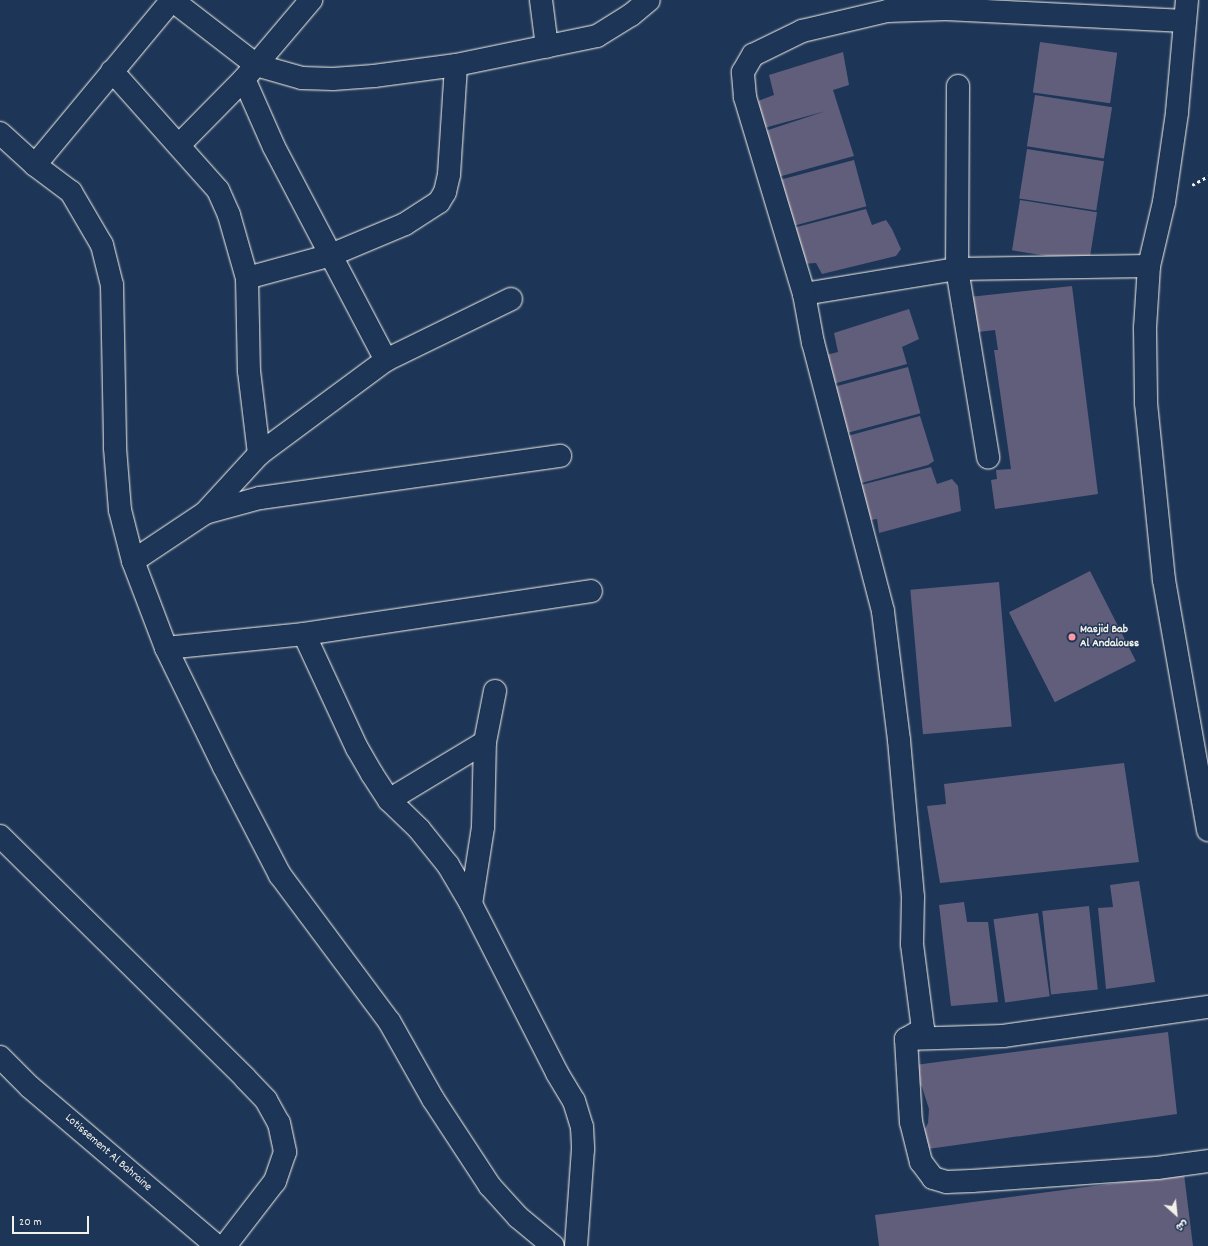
<!DOCTYPE html>
<meta charset="utf-8">
<style>
body{margin:0}
#map{position:relative;width:1208px;height:1246px;overflow:hidden;background:#1d3557;font-family:Dekko,"Playpen Sans Arabic",sans-serif}
div>[style]{position:absolute}
[style*='--x']{left:calc(var(--x)*1px);top:calc(var(--y)*1px);width:calc(var(--w)*1px);rotate:calc(var(--a)*1deg)}
.building>*{inset:0;background:#615e7c;transform-origin:0 0}
.path>*{height:2.5px;margin-top:-1.25px;transform-origin:0;background:repeating-linear-gradient(90deg,#f4f1e8 0 3px,transparent 0 6px)}
.roads{filter:drop-shadow(0 0 1px #f4f1e8) drop-shadow(0 0 1px #f4f1e8)}
.street>*{height:22px;margin:-11px;padding:0 11px;transform-origin:11px;border-radius:11px;background:#1d3557}
.secondary>*{height:22px;margin:-11px;padding:0 11px;transform-origin:11px;border-radius:11px;background:#1d3557}
.dots>*{width:11px;height:11px;translate:-50% -50%;box-sizing:border-box;border:2px solid #1d3557;border-radius:50%}
span{translate:-50% -50%;white-space:nowrap;text-align:center;line-height:1.15;-webkit-text-stroke:3px #1d3557;paint-order:stroke}
.poi-label{font-size:12px;color:#f4f1e8;font-weight:700}
.left{translate:0 -50%;text-align:left}
.street-label{font-size:12px;color:#f4f1e8}
.north{position:absolute;left:1156px;top:1194px;width:40px;height:40px;-webkit-text-stroke:3px #1d3557;paint-order:stroke;rotate:153deg;font-size:11px;font-weight:700;line-height:16px;text-align:center;color:#f4f1e8}
.north::after{content:'';display:block;margin:auto;width:14px;height:18px;background:#f4f1e8;clip-path:polygon(50% 0,100% 100%,50% 72%,0 100%)}
.scale{position:absolute;left:12px;top:1216px;width:77px;height:18px;box-sizing:border-box;border:2px solid #f4f1e8;border-top:0;padding-left:5px;font-size:12px;line-height:14px;white-space:nowrap;color:#f4f1e8;-webkit-text-stroke:3px #1d3557;paint-order:stroke}
</style>
<div id="map">
<div class="building">
<div style="left:1040px;top:42px;width:78px;height:51px;rotate:8deg"></div>
<div style="clip-path:polygon(843px 52px,849px 85px,833px 90px,854px 156px,778px 177px,765px 131px,826px 111px,764px 128px,758px 101px,774px 95px,769px 75px)"></div>
<div style="left:1035px;top:95px;width:78px;height:52px;rotate:9deg"></div>
<div style="left:1027px;top:149px;width:78px;height:50px;rotate:9deg"></div>
<div style="left:854px;top:160px;width:48px;height:78px;rotate:75deg"></div>
<div style="left:1020px;top:200px;width:78px;height:51px;rotate:9deg"></div>
<div style="clip-path:polygon(866px 209px,872px 225px,886px 220px,892px 229px,901px 249px,896px 256px,822px 274px,816px 263px,801px 264px,793px 228px)"></div>
<div style="clip-path:polygon(1072px 286px,1098px 494px,995px 509px,991px 480px,997px 479px,996px 470px,1011px 469px,994px 350px,998px 350px,995px 330px,978px 332px,969px 297px)"></div>
<div style="clip-path:polygon(909px 309px,919px 339px,902px 347px,907px 364px,829px 385px,822px 356px,838px 352px,834px 333px)"></div>
<div style="left:908px;top:367px;width:48px;height:79px;rotate:75deg"></div>
<div style="clip-path:polygon(920px 416px,934px 461px,928px 465px,858px 484px,844px 437px)"></div>
<div style="clip-path:polygon(931px 467px,937px 484px,952px 479px,958px 486px,961px 511px,879px 533px,877px 519px,864px 521px,857px 486px)"></div>
<div style="left:1090px;top:571px;width:101px;height:91px;rotate:63deg"></div>
<div style="left:999px;top:582px;width:145px;height:89px;rotate:85deg"></div>
<div style="clip-path:polygon(1124px 763px,1139px 862px,940px 883px,927px 806px,946px 804px,944px 784px)"></div>
<div style="clip-path:polygon(1139px 881px,1155px 982px,1106px 989px,1098px 908px,1113px 907px,1110px 885px)"></div>
<div style="clip-path:polygon(964px 902px,967px 922px,988px 922px,998px 1002px,951px 1006px,939px 905px)"></div>
<div style="left:1089px;top:906px;width:84px;height:47px;rotate:84deg"></div>
<div style="left:1038px;top:913px;width:84px;height:45px;rotate:82deg"></div>
<div style="clip-path:polygon(1168px 1032px,1177px 1114px,928px 1149px,923px 1133px,928px 1123px,929px 1109px,922px 1087px,916px 1080px,915px 1065px)"></div>
<div style="clip-path:polygon(1184px 1174px,1193px 1246px,879px 1246px,875px 1215px)"></div>
</div>
<div class="path">
<div style="--x:1192;--y:185;--w:18;--a:-29"></div>
</div>
<div class="roads">
<div class="street">
<div style="--x:172;--y:0;--w:106;--a:37.7"></div>
<div style="--x:256;--y:65;--w:48;--a:15.8"></div>
<div style="--x:302;--y:78;--w:31;--a:2"></div>
<div style="--x:333;--y:79;--w:41;--a:-4.2"></div>
<div style="--x:374;--y:76;--w:83;--a:-7.6"></div>
<div style="--x:456;--y:65;--w:144;--a:-11.6"></div>
<div style="--x:597;--y:36;--w:40;--a:-32"></div>
<div style="--x:631;--y:15;--w:23;--a:-40"></div>
<div style="--x:541;--y:0;--w:47;--a:82.7"></div>
<div style="--x:1187;--y:0;--w:113;--a:95.1"></div>
<div style="--x:1177;--y:113;--w:90;--a:98.3"></div>
<div style="--x:1164;--y:202;--w:66;--a:103.2"></div>
<div style="--x:1149;--y:266;--w:62;--a:93.7"></div>
<div style="--x:1145;--y:328;--w:75;--a:89.2"></div>
<div style="--x:1146;--y:403;--w:178;--a:84.2"></div>
<div style="--x:1164;--y:580;--w:254;--a:80"></div>
<div style="--x:112;--y:71;--w:159;--a:48.3"></div>
<div style="--x:218;--y:190;--w:27;--a:66"></div>
<div style="--x:229;--y:215;--w:66;--a:74.1"></div>
<div style="--x:247;--y:278;--w:93;--a:88.8"></div>
<div style="--x:249;--y:371;--w:84;--a:83.1"></div>
<div style="--x:244;--y:79;--w:74;--a:66.2"></div>
<div style="--x:274;--y:147;--w:241;--a:62.3"></div>
<div style="--x:958;--y:86;--w:183;--a:90.3"></div>
<div style="--x:957;--y:269;--w:191;--a:80.6"></div>
<div style="--x:0;--y:133;--w:47;--a:42.4"></div>
<div style="--x:35;--y:165;--w:45;--a:36.9"></div>
<div style="--x:71;--y:192;--w:61;--a:59.7"></div>
<div style="--x:102;--y:245;--w:41;--a:76"></div>
<div style="--x:112;--y:285;--w:163;--a:88.9"></div>
<div style="--x:115;--y:448;--w:62;--a:85.4"></div>
<div style="--x:120;--y:510;--w:53;--a:75.7"></div>
<div style="--x:133;--y:561;--w:93;--a:69.2"></div>
<div style="--x:166;--y:648;--w:132;--a:64"></div>
<div style="--x:224;--y:767;--w:122;--a:62.6"></div>
<div style="--x:280;--y:875;--w:182;--a:53.3"></div>
<div style="--x:389;--y:1021;--w:90;--a:60.6"></div>
<div style="--x:433;--y:1099;--w:104;--a:56.8"></div>
<div style="--x:490;--y:1186;--w:42;--a:47.9"></div>
<div style="--x:518;--y:1217;--w:45;--a:39.6"></div>
<div style="--x:179;--y:145;--w:93;--a:-45.4"></div>
<div style="--x:244;--y:79;--w:104;--a:-49.7"></div>
<div style="--x:35;--y:165;--w:214;--a:-50.3"></div>
<div style="--x:247;--y:278;--w:87;--a:-15.3"></div>
<div style="--x:331;--y:255;--w:80;--a:-22.7"></div>
<div style="--x:405;--y:224;--w:40;--a:-32.9"></div>
<div style="--x:439;--y:202;--w:12;--a:-59"></div>
<div style="--x:445;--y:192;--w:18;--a:-77"></div>
<div style="--x:449;--y:174;--w:109;--a:-86.3"></div>
<div style="--x:804;--y:294;--w:155;--a:-9.3"></div>
<div style="--x:957;--y:269;--w:192;--a:-0.9"></div>
<div style="--x:205;--y:513;--w:57;--a:-15.3"></div>
<div style="--x:260;--y:498;--w:303;--a:-8"></div>
<div style="--x:133;--y:561;--w:87;--a:-33.7"></div>
<div style="--x:205;--y:513;--w:80;--a:-47.5"></div>
<div style="--x:259;--y:454;--w:158;--a:-36.5"></div>
<div style="--x:386;--y:360;--w:139;--a:-26"></div>
<div style="--x:304;--y:634;--w:126;--a:65.1"></div>
<div style="--x:357;--y:748;--w:30;--a:60"></div>
<div style="--x:372;--y:774;--w:31;--a:57"></div>
<div style="--x:389;--y:800;--w:42;--a:44"></div>
<div style="--x:419;--y:829;--w:46;--a:51.1"></div>
<div style="--x:448;--y:865;--w:45;--a:59.5"></div>
<div style="--x:471;--y:904;--w:190;--a:63"></div>
<div style="--x:557;--y:1073;--w:33;--a:59"></div>
<div style="--x:574;--y:1101;--w:27;--a:73"></div>
<div style="--x:582;--y:1127;--w:22;--a:87"></div>
<div style="--x:583;--y:1149;--w:97;--a:94.1"></div>
<div style="--x:166;--y:648;--w:139;--a:-5.8"></div>
<div style="--x:304;--y:634;--w:290;--a:-8.5"></div>
<div style="--x:389;--y:800;--w:112;--a:-31.1"></div>
<div style="--x:0;--y:836;--w:344;--a:44.6"></div>
<div style="--x:245;--y:1078;--w:30;--a:46"></div>
<div style="--x:266;--y:1100;--w:26;--a:61"></div>
<div style="--x:279;--y:1123;--w:30;--a:78"></div>
<div style="--x:285;--y:1152;--w:31;--a:109"></div>
<div style="--x:275;--y:1181;--w:82;--a:127.6"></div>
<div style="--x:471;--y:904;--w:78;--a:-81.1"></div>
<div style="--x:483;--y:827;--w:85;--a:-88.7"></div>
<div style="--x:485;--y:742;--w:52;--a:-78.9"></div>
<div style="--x:906;--y:1039;--w:20;--a:-30"></div>
<div style="--x:923;--y:1029;--w:86;--a:-97.4"></div>
<div style="--x:912;--y:944;--w:47;--a:-88.8"></div>
<div style="--x:913;--y:897;--w:158;--a:-95.1"></div>
<div style="--x:899;--y:740;--w:130;--a:-97.1"></div>
<div style="--x:883;--y:611;--w:277;--a:-104.6"></div>
<div style="--x:813;--y:343;--w:50;--a:-100.4"></div>
<div style="--x:804;--y:294;--w:206;--a:-106.7"></div>
<div style="--x:745;--y:97;--w:25;--a:-95"></div>
<div style="--x:743;--y:72;--w:20;--a:-60"></div>
<div style="--x:753;--y:55;--w:55;--a:-26.1"></div>
<div style="--x:802;--y:31;--w:87;--a:-13.2"></div>
<div style="--x:887;--y:11;--w:59;--a:-1.9"></div>
<div style="--x:946;--y:9;--w:239;--a:2.9"></div>
<div style="--x:906;--y:1039;--w:83;--a:86.6"></div>
<div style="--x:911;--y:1122;--w:41;--a:76"></div>
<div style="--x:921;--y:1162;--w:20;--a:53"></div>
<div style="--x:933;--y:1178;--w:14;--a:17"></div>
<div style="--x:946;--y:1182;--w:26;--a:-2"></div>
<div style="--x:972;--y:1181;--w:185;--a:-4"></div>
<div style="--x:1157;--y:1168;--w:51;--a:-7.8"></div>
<div style="--x:906;--y:1039;--w:97;--a:-1.8"></div>
<div style="--x:1003;--y:1036;--w:207;--a:-8.1"></div>
</div>
<div class="secondary">
<div style="--x:0;--y:1057;--w:42;--a:45"></div>
<div style="--x:30;--y:1087;--w:245;--a:40.4"></div>
</div>
</div>
<div class="dots">
<div style="left:1072px;top:637px;background:#ff9aa2"></div>
</div>
<div class="poi-label">
<span class="left" style="left:1080px;top:637px">Masjid Bab<br>Al Andalouss</span>
</div>
<div class="street-label">
<span style="left:108px;top:1153px;rotate:41deg">Lotissement Al Bahraine</span>
</div>
<div class="north">ش</div>
<div class="scale">20 m</div>
</div>
